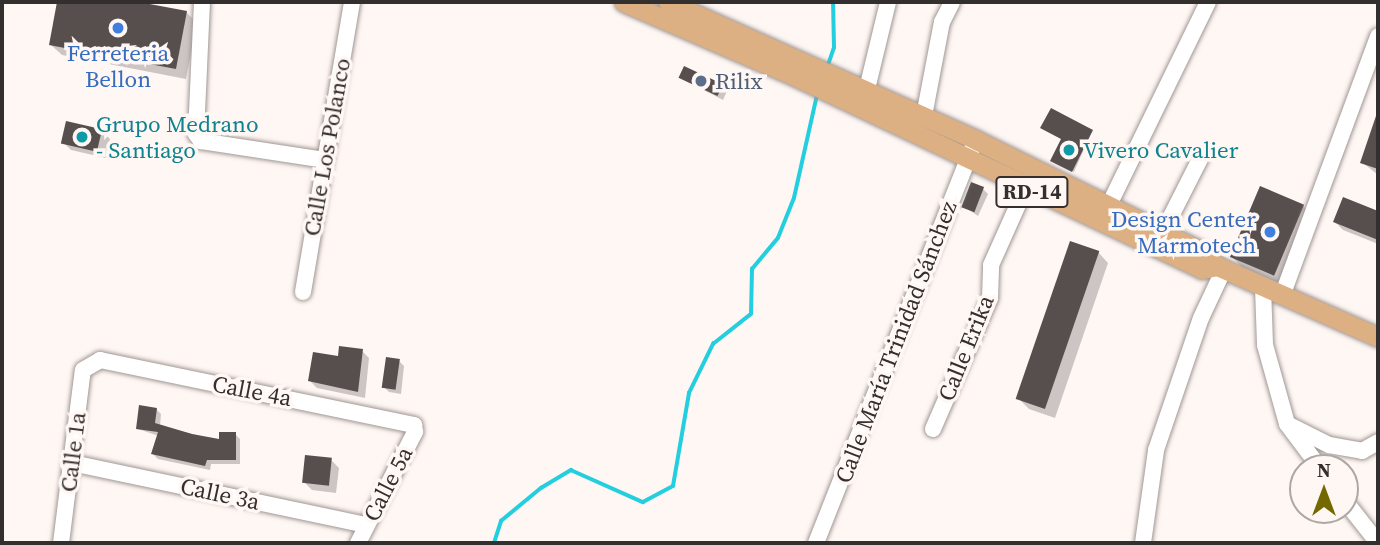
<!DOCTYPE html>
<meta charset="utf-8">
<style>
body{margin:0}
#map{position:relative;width:1380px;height:545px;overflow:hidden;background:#fff7f4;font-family:"Source Serif 4",serif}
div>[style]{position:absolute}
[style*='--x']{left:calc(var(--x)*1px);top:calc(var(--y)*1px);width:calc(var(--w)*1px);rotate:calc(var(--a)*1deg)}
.shadow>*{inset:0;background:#0003}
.stream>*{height:3.5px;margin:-1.75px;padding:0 1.75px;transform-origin:1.75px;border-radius:1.75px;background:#23cfdf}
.building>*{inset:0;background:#574f4d;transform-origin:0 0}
.roads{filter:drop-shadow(0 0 2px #a09794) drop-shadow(0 0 2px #a09794)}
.minor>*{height:16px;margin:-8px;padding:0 8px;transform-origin:8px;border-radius:8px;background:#fff}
.major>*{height:19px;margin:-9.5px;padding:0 9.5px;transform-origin:9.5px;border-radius:9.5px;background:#dcb083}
.dots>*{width:19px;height:19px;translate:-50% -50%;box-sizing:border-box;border:4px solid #fff7f4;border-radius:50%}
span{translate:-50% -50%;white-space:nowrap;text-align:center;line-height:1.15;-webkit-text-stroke:7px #fff7f4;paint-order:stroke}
.shield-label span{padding:2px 5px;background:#fff7f4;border:2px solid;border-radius:5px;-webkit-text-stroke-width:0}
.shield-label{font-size:21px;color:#332f2e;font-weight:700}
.shop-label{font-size:23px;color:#366cbe}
.right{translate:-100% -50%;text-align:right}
.service-label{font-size:23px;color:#4e5e75}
.left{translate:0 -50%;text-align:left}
.culture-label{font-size:23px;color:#0d838f}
.street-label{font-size:23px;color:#332f2e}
.frame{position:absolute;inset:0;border:4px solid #332f2e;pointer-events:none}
.north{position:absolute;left:1289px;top:454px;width:70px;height:70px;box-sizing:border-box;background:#fff7f4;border:2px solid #ada7a5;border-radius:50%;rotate:0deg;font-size:19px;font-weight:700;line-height:28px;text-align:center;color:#332f2e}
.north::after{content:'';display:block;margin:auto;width:24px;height:32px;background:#746800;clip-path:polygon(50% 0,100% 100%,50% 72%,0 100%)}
</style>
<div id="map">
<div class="shadow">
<div style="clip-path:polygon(59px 2px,129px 2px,186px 12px,197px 23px,186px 79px,62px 55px,51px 45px)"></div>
<div style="clip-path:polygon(680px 78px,722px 86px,727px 91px,723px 100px)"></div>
<div style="clip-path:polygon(1378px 113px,1378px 175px,1362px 162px)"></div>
<div style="clip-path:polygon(102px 131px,110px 139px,106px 158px,71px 150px,63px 142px)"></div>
<div style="clip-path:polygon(1092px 131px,1074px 172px,1054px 162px)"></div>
<div style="clip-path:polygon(983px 189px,988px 194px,978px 216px,963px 206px)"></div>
<div style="clip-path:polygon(1344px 199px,1378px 213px,1378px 244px,1343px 230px,1335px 222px)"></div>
<div style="clip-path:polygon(1303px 206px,1314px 217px,1288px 287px,1242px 267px,1231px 256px)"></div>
<div style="clip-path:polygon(1098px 252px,1108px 263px,1055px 418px,1029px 409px,1018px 398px)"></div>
<div style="clip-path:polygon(362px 351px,369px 358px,365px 398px,317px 388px,310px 381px,340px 358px)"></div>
<div style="clip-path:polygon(399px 361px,404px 366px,401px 394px,389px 392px,384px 387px)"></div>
<div style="clip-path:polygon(156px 409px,161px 414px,160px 426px,221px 441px,235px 434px,240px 439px,240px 464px,211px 464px,210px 470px,158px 459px,153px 454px,159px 436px,138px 429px)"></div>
<div style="clip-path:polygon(331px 460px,339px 468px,336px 493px,312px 490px,304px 482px)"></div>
</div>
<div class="stream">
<div style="--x:828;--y:65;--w:18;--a:-71"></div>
<div style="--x:834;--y:48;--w:46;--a:-91.2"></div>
<div style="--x:494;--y:543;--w:23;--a:-72"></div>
<div style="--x:501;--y:521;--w:52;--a:-39.5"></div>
<div style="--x:541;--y:488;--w:35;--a:-31"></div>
<div style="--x:571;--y:470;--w:79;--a:24"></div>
<div style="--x:643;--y:502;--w:34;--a:-28"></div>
<div style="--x:673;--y:486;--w:94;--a:-80.2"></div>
<div style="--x:689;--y:393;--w:55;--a:-63.9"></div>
<div style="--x:713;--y:344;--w:48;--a:-38.3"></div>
<div style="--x:751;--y:314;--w:45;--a:-88.7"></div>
<div style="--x:752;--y:269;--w:40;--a:-50"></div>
<div style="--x:778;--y:238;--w:43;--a:-68.2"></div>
<div style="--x:794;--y:198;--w:106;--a:-77.4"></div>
</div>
<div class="building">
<div style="clip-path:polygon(57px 2px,139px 2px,187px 11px,176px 69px,49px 45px)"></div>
<div style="left:684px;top:66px;width:43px;height:13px;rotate:25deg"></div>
<div style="clip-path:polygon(1051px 108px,1093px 130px,1072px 172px,1050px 161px,1061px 139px,1040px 128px)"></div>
<div style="clip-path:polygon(1377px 113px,1378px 113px,1378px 169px,1360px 163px)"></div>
<div style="left:66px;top:121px;width:37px;height:23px;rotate:13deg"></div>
<div style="left:971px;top:182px;width:14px;height:27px;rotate:21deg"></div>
<div style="left:1260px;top:186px;width:48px;height:77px;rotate:23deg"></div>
<div style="clip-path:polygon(1343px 197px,1378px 211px,1378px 240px,1333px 222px)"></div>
<div style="left:1070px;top:241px;width:31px;height:167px;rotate:19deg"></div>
<div style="clip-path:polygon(339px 346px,363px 349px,358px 392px,308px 381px,313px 352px,338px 356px)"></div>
<div style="left:386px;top:357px;width:14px;height:31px;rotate:8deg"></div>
<div style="clip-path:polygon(139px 405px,157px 408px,155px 423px,192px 434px,219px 439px,219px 432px,236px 432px,236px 460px,207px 460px,205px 466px,151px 454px,158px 432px,136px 429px)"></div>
<div style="left:305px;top:455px;width:27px;height:28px;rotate:6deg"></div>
</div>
<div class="roads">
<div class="minor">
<div style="--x:202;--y:2;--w:132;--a:92.6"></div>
<div style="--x:196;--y:134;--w:9;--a:54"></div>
<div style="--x:201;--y:141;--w:125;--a:8.7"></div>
<div style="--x:867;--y:89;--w:89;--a:-76.4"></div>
<div style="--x:924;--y:116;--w:96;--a:-79.2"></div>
<div style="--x:942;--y:22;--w:22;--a:-63"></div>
<div style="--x:1109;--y:205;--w:226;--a:-64"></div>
<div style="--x:1163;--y:232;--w:82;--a:-63.1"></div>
<div style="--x:1263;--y:287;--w:58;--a:88"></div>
<div style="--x:1265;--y:345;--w:82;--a:74.4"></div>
<div style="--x:1287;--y:424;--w:55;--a:53.1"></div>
<div style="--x:303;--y:292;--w:294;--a:-80.4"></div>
<div style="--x:1282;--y:296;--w:277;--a:-69.7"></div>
<div style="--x:1289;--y:425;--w:45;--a:26.6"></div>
<div style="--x:1329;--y:445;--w:34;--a:10"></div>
<div style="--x:1362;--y:451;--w:18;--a:-29"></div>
<div style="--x:933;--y:429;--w:143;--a:-66.5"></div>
<div style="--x:990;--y:298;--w:33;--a:-88"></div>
<div style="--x:991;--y:265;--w:83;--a:-65.9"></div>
<div style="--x:72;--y:463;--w:301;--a:11.9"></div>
<div style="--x:1345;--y:501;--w:53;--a:51.8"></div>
<div style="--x:61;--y:543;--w:174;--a:-82.8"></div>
<div style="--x:83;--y:370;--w:20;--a:-30"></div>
<div style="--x:100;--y:360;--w:321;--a:11.7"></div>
<div style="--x:414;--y:425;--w:7;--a:82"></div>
<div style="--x:415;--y:432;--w:125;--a:117.2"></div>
<div style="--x:816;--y:543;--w:424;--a:-68.4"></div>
<div style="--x:1143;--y:543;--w:94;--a:-82"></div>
<div style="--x:1156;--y:450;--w:139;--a:-71.2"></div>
<div style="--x:1201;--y:318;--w:54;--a:-64.9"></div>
</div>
<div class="major">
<div style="--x:624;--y:2;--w:176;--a:23.4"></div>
<div style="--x:786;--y:72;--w:460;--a:25.3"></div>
<div style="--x:1202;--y:269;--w:15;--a:-11"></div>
<div style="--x:668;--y:2;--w:338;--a:24.1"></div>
<div style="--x:976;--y:140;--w:255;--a:26.3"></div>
<div style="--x:1205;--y:253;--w:18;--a:47"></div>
<div style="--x:1217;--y:266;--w:176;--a:23.8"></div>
</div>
</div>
<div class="dots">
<div style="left:118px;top:28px;background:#3f7fe0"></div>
<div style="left:701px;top:81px;background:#5c6f8a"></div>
<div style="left:82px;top:137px;background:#0f9aa8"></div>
<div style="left:1069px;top:150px;background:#0f9aa8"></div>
<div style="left:1270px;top:232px;background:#3f7fe0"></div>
</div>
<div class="shield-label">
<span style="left:1032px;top:192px">RD-14</span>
</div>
<div class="shop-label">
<span style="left:118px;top:66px">Ferreteria<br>Bellon</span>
<span class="right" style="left:1256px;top:232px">Design Center<br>Marmotech</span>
</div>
<div class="service-label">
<span class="left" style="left:715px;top:81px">Rilix</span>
</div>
<div class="culture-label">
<span class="left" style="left:96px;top:137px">Grupo Medrano<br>- Santiago</span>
<span class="left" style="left:1083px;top:150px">Vivero Cavalier</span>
</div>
<div class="street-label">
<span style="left:327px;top:147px;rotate:-80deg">Calle Los Polanco</span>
<span style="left:896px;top:342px;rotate:-69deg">Calle María Trinidad Sánchez</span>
<span style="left:966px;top:348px;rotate:-68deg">Calle Erika</span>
<span style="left:252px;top:391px;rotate:11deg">Calle 4a</span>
<span style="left:73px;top:452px;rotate:-83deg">Calle 1a</span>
<span style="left:388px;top:484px;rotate:-63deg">Calle 5a</span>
<span style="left:220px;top:494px;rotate:12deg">Calle 3a</span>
</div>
<div class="frame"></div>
<div class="north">N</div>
</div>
